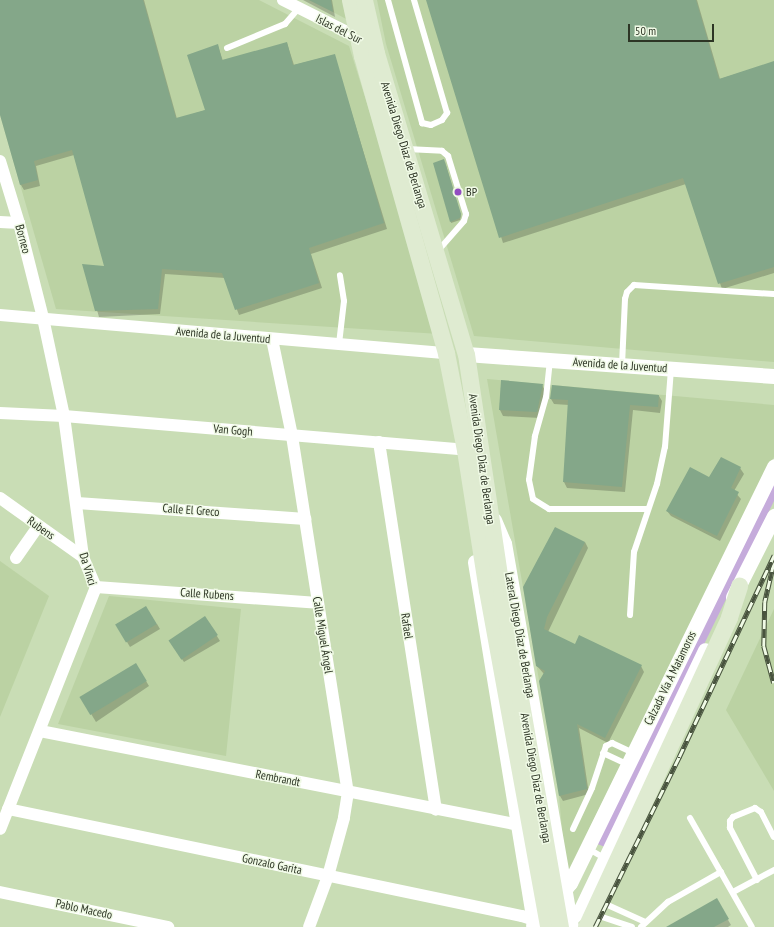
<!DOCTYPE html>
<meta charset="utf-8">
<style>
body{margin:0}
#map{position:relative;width:774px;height:927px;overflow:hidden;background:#c9ddb5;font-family:"PT Sans Narrow",sans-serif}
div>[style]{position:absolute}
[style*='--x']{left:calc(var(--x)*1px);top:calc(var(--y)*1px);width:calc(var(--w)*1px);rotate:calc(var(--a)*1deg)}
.built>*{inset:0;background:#bbd2a3}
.green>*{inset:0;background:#c5abdb}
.shadow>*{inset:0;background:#0003}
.building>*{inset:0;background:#84a789;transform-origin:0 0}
.service>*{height:6px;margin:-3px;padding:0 3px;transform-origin:3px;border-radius:3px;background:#fff}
.minor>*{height:12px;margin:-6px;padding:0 6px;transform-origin:6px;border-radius:6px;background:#fff}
.tertiary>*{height:15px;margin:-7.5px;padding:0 7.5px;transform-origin:7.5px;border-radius:7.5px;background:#fff}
.secondary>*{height:17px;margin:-8.5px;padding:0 8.5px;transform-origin:8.5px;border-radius:8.5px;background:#dfebd1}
.rail>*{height:4.5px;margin-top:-2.25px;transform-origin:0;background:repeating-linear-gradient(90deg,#f0fae6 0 9px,#48533e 0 18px);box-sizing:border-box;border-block:1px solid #48533e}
.dots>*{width:11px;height:11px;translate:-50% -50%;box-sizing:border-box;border:2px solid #f0fae6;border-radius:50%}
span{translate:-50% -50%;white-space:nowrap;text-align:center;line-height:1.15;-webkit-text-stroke:3px #f0fae6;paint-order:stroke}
.street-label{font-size:12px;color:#2d3525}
.poi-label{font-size:12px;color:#2d3525}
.left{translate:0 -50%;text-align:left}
.scale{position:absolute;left:628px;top:24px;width:86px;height:18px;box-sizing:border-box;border:2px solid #2d3525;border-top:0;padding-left:5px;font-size:12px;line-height:14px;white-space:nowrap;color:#2d3525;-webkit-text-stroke:3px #f0fae6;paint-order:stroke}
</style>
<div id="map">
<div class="built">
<div style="clip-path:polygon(0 0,259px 0,349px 46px,439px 334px,56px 309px,0 115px)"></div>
<div style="clip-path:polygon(309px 0,344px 0,348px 20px,333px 12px)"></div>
<div style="clip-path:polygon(377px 0,774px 0,774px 362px,474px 336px,386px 44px)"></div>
<div style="clip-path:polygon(487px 379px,774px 405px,774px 457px,566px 875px,559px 796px)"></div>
<div style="clip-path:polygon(0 561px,49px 596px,0 717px)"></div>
<div style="clip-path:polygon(109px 596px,241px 609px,226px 756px,58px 724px)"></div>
<div style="clip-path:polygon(774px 609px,774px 791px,726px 710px)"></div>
</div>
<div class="green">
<div style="clip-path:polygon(774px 479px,774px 501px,605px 847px,595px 843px)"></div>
</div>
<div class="shadow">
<div style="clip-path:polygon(0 0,144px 0,177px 119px,206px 110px,218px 46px,223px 61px,287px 43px,294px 65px,334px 55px,387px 229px,311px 254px,322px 288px,239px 315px,225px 278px,165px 274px,160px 314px,99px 317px,84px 265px,106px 267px,74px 155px,36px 166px,40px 186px,24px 190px,21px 185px,0 111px)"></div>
<div style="clip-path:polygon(303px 0,332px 0,335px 17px)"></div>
<div style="clip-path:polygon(428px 0,697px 0,720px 79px,774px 62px,774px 273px,722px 289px,686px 184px,503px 243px)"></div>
<div style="clip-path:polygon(445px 162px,461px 216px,460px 220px,451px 223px)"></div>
<div style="clip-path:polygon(502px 382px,542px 385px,545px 391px,540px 418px,503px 416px,500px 410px)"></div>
<div style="clip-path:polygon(659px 396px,662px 401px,660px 413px,633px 410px,625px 492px,567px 488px,564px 482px,569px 405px,554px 404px,551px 399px)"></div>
<div style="clip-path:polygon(740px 468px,744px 474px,734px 491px,741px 499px,720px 541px,671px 516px,667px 511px,709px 478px)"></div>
<div style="clip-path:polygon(585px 542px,588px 548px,548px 632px,575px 646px,641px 666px,644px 672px,608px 743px,579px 728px,589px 794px,563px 801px,560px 796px,540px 681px,544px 674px,537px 666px,524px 587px)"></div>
<div style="clip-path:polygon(205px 617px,220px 641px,184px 662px,171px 643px)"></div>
<div style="clip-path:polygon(157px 624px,160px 629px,130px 647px,117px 625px)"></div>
<div style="clip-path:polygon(146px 681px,149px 686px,96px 722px,82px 699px)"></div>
<div style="clip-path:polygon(716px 899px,731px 925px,728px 927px,678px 927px)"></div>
</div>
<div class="building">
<div style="clip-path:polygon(0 0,143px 0,176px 118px,205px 110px,187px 55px,218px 44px,222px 60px,287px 42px,293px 65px,335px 54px,384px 223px,309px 248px,319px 283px,235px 310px,222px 273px,162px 269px,158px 309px,95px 311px,82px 264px,104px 266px,72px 150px,34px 161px,38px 180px,20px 185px,0 115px)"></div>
<div style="clip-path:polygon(309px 0,331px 0,333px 12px)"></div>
<div style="clip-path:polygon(426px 0,696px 0,719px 79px,774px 61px,774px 267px,718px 284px,683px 178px,499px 238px)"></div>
<div style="clip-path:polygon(444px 159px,461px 214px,460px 218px,450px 222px,433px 163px)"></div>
<div style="clip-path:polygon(501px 380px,543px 384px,537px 412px,499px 410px)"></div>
<div style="clip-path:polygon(552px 385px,659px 395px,658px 407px,630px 405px,622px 487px,563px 482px,568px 400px,550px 399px)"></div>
<div style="clip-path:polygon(721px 457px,741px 467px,731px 488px,739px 492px,717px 536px,666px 511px,690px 467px,709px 477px)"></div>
<div style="clip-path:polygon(555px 527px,585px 542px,547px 617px,544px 629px,575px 644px,579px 635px,642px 665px,605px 738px,577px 724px,587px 789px,559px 796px,539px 681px,545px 671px,536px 666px,523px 587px)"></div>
<div style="left:146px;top:606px;width:21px;height:36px;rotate:59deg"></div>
<div style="left:205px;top:616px;width:23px;height:44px;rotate:56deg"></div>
<div style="left:136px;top:663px;width:21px;height:66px;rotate:59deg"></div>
<div style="clip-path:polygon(717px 898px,729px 919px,714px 927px,666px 927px)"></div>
</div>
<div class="service">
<div style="--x:388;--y:0;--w:128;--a:74.5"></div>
<div style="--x:422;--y:123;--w:9;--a:13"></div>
<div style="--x:431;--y:125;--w:12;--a:-24"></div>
<div style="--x:442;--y:120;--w:9;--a:-54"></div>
<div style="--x:447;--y:113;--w:118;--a:-106.3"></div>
<div style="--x:227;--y:48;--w:63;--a:-22.5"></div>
<div style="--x:285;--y:24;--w:21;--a:-49"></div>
<div style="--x:407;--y:149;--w:35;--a:3"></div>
<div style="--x:442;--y:151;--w:8;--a:40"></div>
<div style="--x:448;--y:156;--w:61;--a:72.8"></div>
<div style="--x:466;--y:214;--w:7;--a:106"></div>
<div style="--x:464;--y:221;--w:41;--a:131.1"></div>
<div style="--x:339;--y:344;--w:43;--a:-83.4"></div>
<div style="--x:344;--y:301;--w:26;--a:-99"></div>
<div style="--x:550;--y:360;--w:37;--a:96"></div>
<div style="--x:546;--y:397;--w:41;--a:105.8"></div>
<div style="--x:535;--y:436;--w:44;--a:97.8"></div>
<div style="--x:529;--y:480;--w:19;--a:78"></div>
<div style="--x:533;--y:499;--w:19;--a:32"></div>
<div style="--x:549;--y:509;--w:98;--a:0"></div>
<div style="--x:622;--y:365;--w:66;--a:-87.4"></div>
<div style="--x:625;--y:299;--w:7;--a:-74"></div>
<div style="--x:627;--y:292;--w:10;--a:-45"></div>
<div style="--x:634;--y:285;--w:140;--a:3.7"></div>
<div style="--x:630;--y:615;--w:63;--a:-86.4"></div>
<div style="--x:634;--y:552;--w:72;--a:-71.3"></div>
<div style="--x:657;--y:484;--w:38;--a:-78"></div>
<div style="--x:665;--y:447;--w:78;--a:-85.6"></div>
<div style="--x:603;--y:753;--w:26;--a:25"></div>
<div style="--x:690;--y:818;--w:125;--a:60.4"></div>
<div style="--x:573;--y:829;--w:45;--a:-65.1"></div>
<div style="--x:592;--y:788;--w:44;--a:-71.6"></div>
<div style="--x:606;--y:746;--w:7;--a:-27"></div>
<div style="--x:612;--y:743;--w:23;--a:25"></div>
<div style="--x:587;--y:848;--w:20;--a:30"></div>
<div style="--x:757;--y:880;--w:59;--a:-117.4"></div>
<div style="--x:730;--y:828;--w:7;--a:-90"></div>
<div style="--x:730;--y:821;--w:5;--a:-53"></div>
<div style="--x:733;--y:817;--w:24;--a:-22"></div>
<div style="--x:755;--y:808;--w:7;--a:34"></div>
<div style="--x:761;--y:812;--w:28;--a:63"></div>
<div style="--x:733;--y:892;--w:47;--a:-28.2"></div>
<div style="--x:601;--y:902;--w:48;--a:24.4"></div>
<div style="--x:593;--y:914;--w:41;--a:18.4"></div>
<div style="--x:641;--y:927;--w:37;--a:-43"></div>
<div style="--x:668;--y:902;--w:61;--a:-29.5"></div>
</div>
<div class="minor">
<div style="--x:283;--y:0;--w:89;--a:26.6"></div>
<div style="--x:0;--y:161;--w:65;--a:73"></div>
<div style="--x:19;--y:223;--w:98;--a:75.8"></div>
<div style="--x:43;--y:318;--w:100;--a:77.9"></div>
<div style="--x:64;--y:416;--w:142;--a:82.3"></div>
<div style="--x:83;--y:557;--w:33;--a:67"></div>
<div style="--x:96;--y:587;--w:260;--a:111.6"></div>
<div style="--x:0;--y:222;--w:19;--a:3"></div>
<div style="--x:0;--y:315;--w:448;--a:4.9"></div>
<div style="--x:272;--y:339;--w:99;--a:78.3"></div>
<div style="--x:292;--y:436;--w:360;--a:81.1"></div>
<div style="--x:348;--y:792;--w:26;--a:99"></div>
<div style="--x:344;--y:818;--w:60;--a:105.4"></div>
<div style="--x:328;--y:876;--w:54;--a:110.4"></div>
<div style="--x:0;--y:413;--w:64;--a:2.7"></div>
<div style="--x:64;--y:416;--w:402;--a:4.8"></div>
<div style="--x:379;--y:442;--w:372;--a:81.2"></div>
<div style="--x:0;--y:498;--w:102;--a:35.4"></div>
<div style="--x:77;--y:503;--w:229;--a:4"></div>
<div style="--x:16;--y:558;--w:38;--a:-55"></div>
<div style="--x:96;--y:587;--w:222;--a:4.1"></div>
<div style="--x:40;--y:731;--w:485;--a:11.1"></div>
<div style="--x:8;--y:809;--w:525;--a:11.76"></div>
<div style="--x:522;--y:916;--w:13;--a:18"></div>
<div style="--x:534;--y:920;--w:6;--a:108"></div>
<div style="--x:0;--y:892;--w:172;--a:11.8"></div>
</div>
<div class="tertiary">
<div style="--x:466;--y:354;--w:309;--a:4.1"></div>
<div style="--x:494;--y:520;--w:25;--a:67"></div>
<div style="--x:504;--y:543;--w:390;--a:80.1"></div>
<div style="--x:475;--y:562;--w:370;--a:80.7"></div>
<div style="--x:733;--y:597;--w:91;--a:-63.2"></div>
<div style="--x:534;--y:920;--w:15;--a:-32"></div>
<div style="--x:547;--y:912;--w:37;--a:-52"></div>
<div style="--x:570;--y:883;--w:464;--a:-63.9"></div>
<div style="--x:549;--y:923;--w:21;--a:-11"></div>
<div style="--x:570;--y:919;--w:15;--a:-42"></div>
<div style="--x:581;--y:909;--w:287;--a:-64.4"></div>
</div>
<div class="secondary">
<div style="--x:350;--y:0;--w:57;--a:77.9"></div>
<div style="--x:362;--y:56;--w:309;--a:74.2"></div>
<div style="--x:446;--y:353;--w:99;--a:78.9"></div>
<div style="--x:465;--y:450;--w:142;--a:81.1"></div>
<div style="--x:487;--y:590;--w:342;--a:79.7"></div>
<div style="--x:364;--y:0;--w:54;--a:77.2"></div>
<div style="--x:376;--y:53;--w:314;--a:73.4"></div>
<div style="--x:466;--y:354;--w:238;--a:81.5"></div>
<div style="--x:501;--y:589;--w:343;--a:80.1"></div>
<div style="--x:586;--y:927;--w:341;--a:-65.2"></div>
<div style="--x:729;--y:617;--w:33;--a:-72"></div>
</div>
<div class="rail">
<div style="--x:774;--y:563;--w:40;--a:103"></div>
<div style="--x:765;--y:602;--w:44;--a:91.3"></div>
<div style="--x:764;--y:646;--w:38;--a:75"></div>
<div style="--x:595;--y:927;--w:190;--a:-63.7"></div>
<div style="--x:679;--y:757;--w:223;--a:-64.8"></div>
</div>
<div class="dots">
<div style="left:458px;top:192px;background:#924dc1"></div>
</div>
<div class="street-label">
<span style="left:339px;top:29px;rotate:27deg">Islas del Sur</span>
<span style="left:404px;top:145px;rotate:73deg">Avenida Diego Díaz de Berlanga</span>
<span style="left:23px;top:239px;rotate:75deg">Borneo</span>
<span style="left:223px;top:335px;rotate:5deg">Avenida de la Juventud</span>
<span style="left:620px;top:365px;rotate:4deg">Avenida de la Juventud</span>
<span style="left:233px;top:430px;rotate:5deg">Van Gogh</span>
<span style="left:482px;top:459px;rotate:82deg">Avenida Diego Díaz de Berlanga</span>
<span style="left:191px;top:510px;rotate:4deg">Calle El Greco</span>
<span style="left:41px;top:528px;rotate:35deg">Rubens</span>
<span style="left:88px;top:569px;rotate:73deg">Da Vinci</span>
<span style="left:207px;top:594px;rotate:4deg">Calle Rubens</span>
<span style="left:407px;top:626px;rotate:81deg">Rafael</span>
<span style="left:323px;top:635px;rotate:81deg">Calle Miguel Ángel</span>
<span style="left:520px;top:635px;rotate:80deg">Lateral Diego Díaz de Berlanga</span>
<span style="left:670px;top:678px;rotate:-64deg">Calzada Vía A Matamoros</span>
<span style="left:278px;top:778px;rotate:11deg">Rembrandt</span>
<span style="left:536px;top:778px;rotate:80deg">Avenida Diego Díaz de Berlanga</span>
<span style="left:272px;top:864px;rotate:12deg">Gonzalo Garita</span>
<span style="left:84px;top:909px;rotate:12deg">Pablo Macedo</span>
</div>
<div class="poi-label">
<span class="left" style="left:466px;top:192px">BP</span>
</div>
<div class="scale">50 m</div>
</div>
